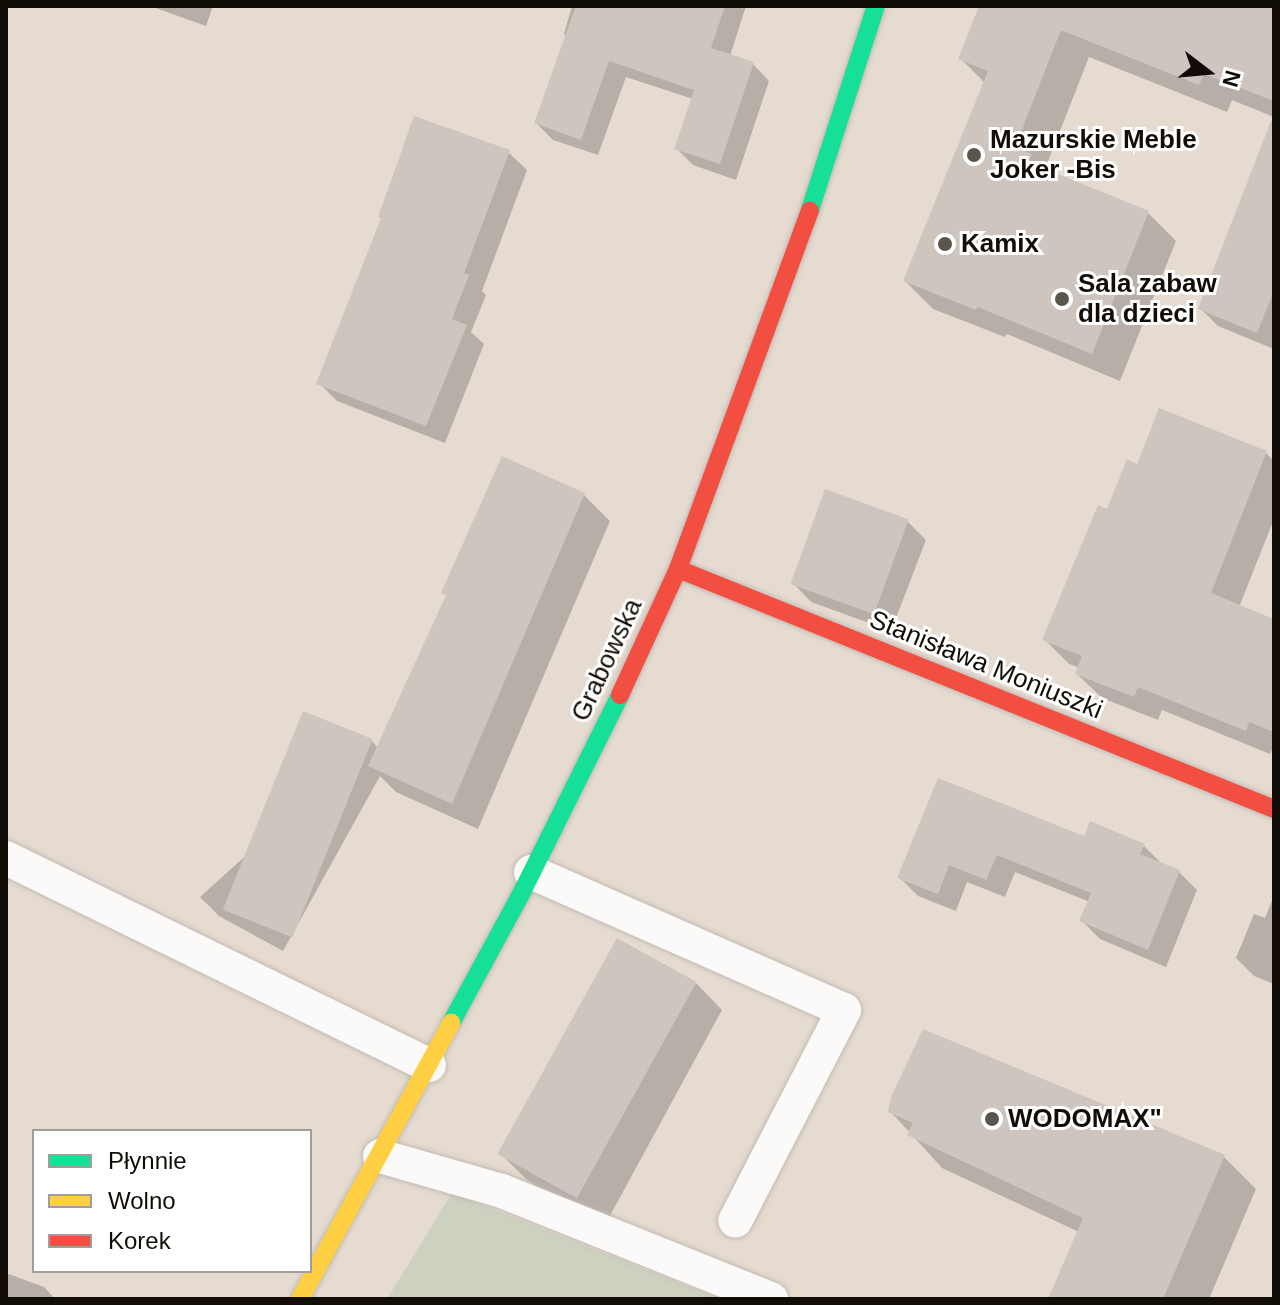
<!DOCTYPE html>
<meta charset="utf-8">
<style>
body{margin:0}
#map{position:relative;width:1280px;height:1305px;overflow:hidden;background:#e5dbd1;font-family:Arial,sans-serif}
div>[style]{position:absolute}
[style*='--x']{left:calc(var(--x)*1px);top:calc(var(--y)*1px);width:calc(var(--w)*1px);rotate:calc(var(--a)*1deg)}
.green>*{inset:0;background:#cdd1c0}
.shadow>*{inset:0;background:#0003}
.building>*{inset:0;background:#cec5bf;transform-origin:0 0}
.roads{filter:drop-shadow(0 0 2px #c2bab2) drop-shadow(0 0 2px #c2bab2)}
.lane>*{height:34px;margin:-17px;padding:0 17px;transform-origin:17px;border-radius:17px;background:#fbfaf8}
.fast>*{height:18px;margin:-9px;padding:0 9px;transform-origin:9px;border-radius:9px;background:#16e098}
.slow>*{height:18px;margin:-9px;padding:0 9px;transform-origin:9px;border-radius:9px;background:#ffcf43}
.jam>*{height:18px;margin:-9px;padding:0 9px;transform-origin:9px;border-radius:9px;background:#f24e42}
.dots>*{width:22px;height:22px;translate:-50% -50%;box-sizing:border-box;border:4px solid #fff;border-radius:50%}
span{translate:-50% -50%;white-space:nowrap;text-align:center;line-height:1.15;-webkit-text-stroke:6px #fff;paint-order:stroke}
.poi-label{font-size:26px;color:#120d07;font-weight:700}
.left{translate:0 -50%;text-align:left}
.street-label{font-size:26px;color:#120d07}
.frame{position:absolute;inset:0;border:8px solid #120d07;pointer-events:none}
.legend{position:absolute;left:32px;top:1129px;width:280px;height:144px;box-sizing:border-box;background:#fff;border:2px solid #a09e9c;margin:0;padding:10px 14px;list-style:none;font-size:24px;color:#120d07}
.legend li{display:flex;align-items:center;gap:16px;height:40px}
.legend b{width:40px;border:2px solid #a09e9c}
.north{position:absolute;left:1168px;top:32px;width:80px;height:80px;-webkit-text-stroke:6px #fff;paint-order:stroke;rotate:106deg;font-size:22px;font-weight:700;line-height:32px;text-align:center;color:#120d07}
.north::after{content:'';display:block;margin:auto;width:28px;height:36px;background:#120d07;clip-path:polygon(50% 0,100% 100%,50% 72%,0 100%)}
</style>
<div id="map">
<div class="green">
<div style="clip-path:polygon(452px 1193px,719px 1299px,387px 1299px)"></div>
</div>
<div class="shadow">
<div style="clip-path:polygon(150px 6px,213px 6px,206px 26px)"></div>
<div style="clip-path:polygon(572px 6px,746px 6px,730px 56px,753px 64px,769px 81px,736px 180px,693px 165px,676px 148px,693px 99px,626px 77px,598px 155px,553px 140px,536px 123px,567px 38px,564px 34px)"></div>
<div style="clip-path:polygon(981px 6px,1274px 6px,1274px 117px,1232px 100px,1227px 112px,1089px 57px,1045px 169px,1148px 213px,1176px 241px,1120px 381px,1007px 334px,1005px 337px,933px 309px,905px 281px,985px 83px,960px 58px)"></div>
<div style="clip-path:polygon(508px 152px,527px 170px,482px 291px,486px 295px,471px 332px,484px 344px,445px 443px,337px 401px,319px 383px,383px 219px)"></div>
<div style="clip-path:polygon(1274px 263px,1274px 349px,1218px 326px,1200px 308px)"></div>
<div style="clip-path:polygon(1266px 453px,1274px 461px,1274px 519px,1239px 607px,1274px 621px,1274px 745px,1270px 754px,1162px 710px,1158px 720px,1102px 698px,1077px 674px,1080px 668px,1069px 664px,1044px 639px,1108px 511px,1138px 466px)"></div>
<div style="clip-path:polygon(584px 495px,610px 521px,478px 829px,396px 792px,380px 776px,283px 951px,219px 916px,200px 897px,372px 741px,378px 748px,447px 596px,443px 593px)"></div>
<div style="clip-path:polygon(907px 521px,926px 540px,891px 631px,811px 602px,793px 583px)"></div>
<div style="clip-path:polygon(939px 780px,1085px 838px,1144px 846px,1162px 864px,1179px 872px,1197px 890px,1166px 967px,1100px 939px,1082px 921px,1090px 902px,1015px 872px,1005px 897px,967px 882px,956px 911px,918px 896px,899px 877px)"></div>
<div style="clip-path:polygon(1273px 898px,1274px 898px,1274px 984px,1254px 976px,1236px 958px,1254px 914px,1265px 918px)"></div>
<div style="clip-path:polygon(696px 983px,722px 1010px,606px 1223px,528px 1181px,502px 1155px)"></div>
<div style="clip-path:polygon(890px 1111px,1224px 1157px,1256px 1189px,1209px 1299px,1050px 1299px,1079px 1232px,942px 1168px)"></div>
<div style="clip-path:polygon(6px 1273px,44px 1287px,55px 1299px,6px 1299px)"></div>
</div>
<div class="building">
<div style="clip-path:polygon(576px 6px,725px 6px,711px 48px,754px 62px,720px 164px,674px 149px,694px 90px,609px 61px,581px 140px,534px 123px)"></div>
<div style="clip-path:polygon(979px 6px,1274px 6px,1274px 101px,1204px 74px,1199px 85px,1043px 23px,1061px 30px,1015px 147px,1032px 154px,1029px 162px,1149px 211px,1092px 354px,978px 307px,976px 310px,903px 281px,988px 71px,958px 59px)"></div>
<div style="clip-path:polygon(414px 116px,510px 150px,464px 273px,469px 275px,452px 319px,467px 325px,426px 426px,316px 384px,381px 218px,378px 217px)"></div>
<div style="clip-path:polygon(1271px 121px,1274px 121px,1274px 291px,1257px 333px,1198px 309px)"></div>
<div style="clip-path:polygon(1159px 408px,1267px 451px,1211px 593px,1274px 619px,1274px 732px,1249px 722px,1246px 731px,1138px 687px,1134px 697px,1075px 674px,1082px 656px,1042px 640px,1098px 505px,1107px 509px,1127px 459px,1137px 464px)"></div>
<div style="clip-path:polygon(502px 456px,585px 493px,452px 804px,368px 766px,446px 595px,441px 593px)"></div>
<div style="left:825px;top:489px;width:89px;height:101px;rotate:20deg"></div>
<div style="left:303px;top:711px;width:75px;height:214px;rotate:22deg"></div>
<div style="clip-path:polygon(938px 778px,1084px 836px,1090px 821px,1145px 844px,1140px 854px,1180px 870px,1148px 950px,1079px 921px,1091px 893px,997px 855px,986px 880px,949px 865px,938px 894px,897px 878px)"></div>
<div style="left:617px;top:938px;width:91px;height:247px;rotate:29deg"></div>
<div style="clip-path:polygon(923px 1029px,1225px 1155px,1163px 1299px,1048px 1299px,1083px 1218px,907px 1135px,913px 1123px,888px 1112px,891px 1097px)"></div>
</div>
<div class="roads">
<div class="lane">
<div style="--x:6;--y:858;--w:471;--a:26.1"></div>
<div style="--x:531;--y:872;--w:342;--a:23.8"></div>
<div style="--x:844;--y:1010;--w:237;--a:117.3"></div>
<div style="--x:380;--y:1156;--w:127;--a:16"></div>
<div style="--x:502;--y:1191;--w:290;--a:21.9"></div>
</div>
<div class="fast">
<div style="--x:810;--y:210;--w:214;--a:-72.1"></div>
<div style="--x:451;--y:1023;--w:145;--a:-61.5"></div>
<div style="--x:520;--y:896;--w:225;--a:-63.5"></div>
</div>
<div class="slow">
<div style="--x:300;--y:1299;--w:315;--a:-61.3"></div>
</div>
<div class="jam">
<div style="--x:678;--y:569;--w:643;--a:21.93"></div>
<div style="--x:620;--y:695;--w:139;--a:-65.3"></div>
<div style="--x:678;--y:569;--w:382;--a:-69.8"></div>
</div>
</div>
<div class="dots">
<div style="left:974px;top:155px;background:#5c554e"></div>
<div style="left:945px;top:244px;background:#5c554e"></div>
<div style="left:1062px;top:299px;background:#5c554e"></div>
<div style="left:992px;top:1119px;background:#5c554e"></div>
</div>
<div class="poi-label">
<span class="left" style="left:990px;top:155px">Mazurskie Meble<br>Joker -Bis</span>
<span class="left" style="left:961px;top:244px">Kamix</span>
<span class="left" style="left:1078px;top:299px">Sala zabaw<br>dla dzieci</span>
<span class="left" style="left:1008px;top:1119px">WODOMAX"</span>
</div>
<div class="street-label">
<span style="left:607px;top:660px;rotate:-65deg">Grabowska</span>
<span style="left:986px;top:665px;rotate:22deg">Stanisława Moniuszki</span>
</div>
<div class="frame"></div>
<ul class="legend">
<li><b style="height:10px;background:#16e098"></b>Płynnie</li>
<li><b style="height:10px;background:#ffcf43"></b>Wolno</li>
<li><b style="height:10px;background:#f24e42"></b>Korek</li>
</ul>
<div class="north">N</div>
</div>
